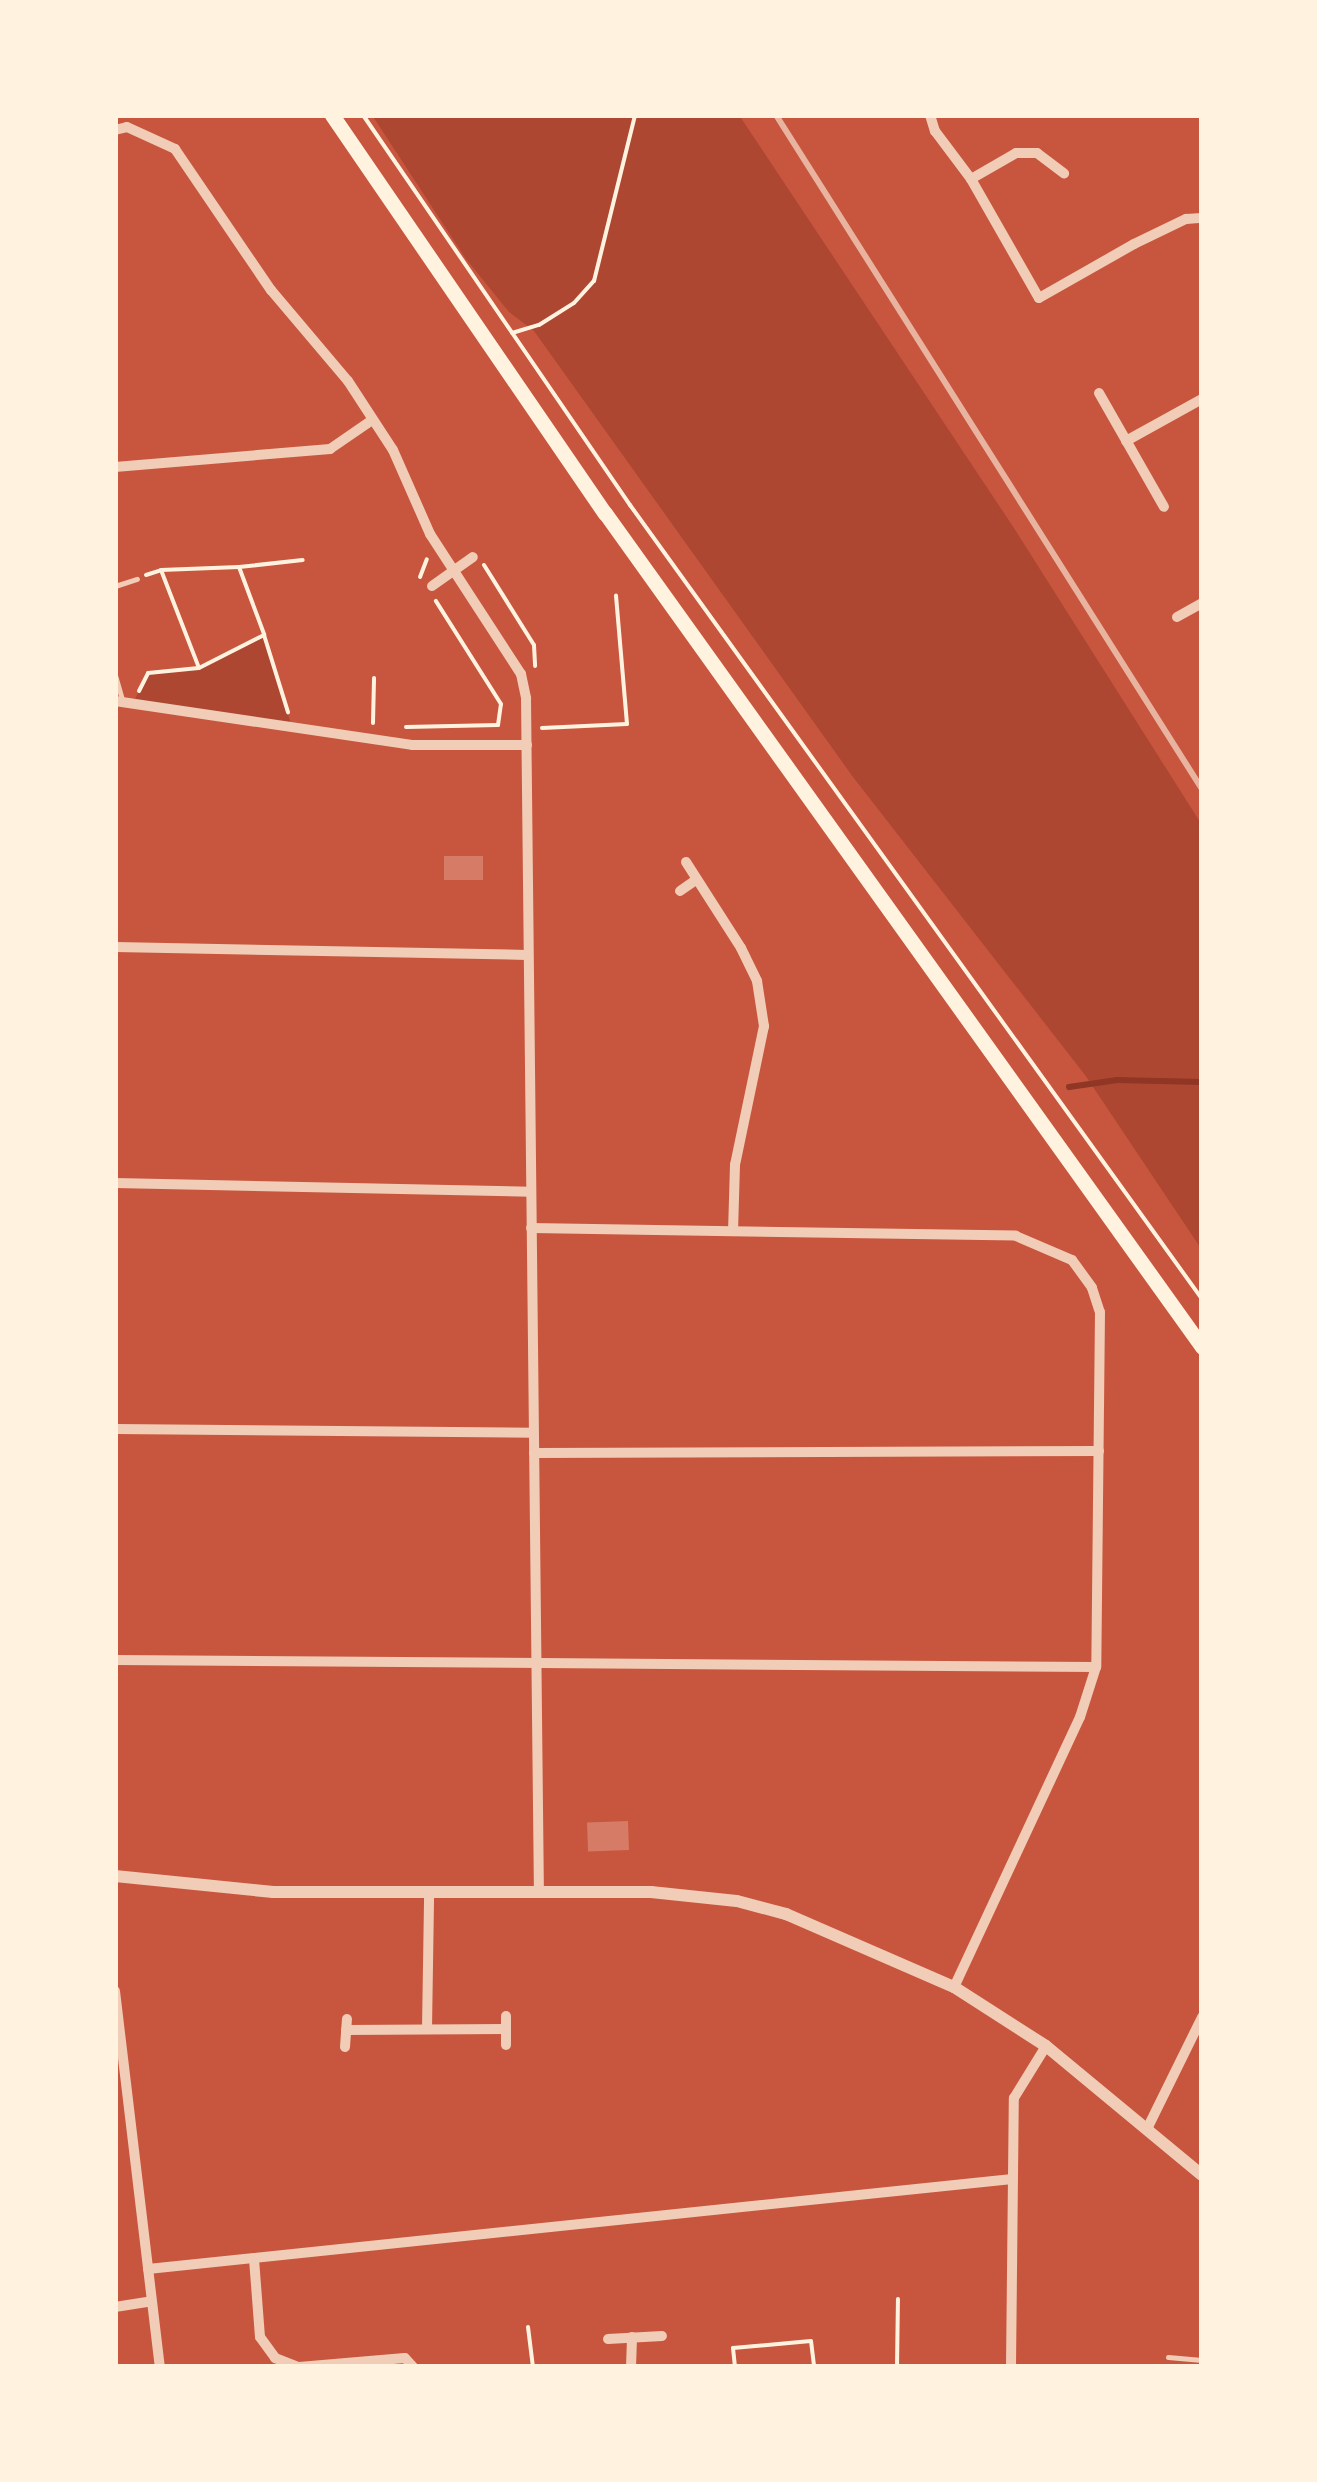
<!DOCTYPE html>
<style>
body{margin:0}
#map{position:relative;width:1317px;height:2482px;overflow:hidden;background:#c8553d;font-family:Spectral,serif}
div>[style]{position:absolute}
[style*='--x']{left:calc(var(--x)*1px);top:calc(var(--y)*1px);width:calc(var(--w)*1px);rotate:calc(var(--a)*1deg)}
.green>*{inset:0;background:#ae4732}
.stream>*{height:6px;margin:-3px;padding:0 3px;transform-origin:3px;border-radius:3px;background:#8f3625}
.building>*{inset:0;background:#d67c66;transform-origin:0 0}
.path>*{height:4px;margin:-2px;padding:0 2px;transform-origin:2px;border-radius:2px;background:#fff3e0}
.service>*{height:5px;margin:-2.5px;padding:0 2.5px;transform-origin:2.5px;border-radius:2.5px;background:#f1ccb7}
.minor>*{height:10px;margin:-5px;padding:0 5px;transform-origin:5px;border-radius:5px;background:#f1ccb7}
.tertiary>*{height:12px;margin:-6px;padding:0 6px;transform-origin:6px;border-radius:6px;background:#f1ccb7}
.primary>*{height:15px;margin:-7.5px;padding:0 7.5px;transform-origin:7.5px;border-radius:7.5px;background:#fff3e0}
.rail>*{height:6px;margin:-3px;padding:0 3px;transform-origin:3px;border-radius:3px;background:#e9b49f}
span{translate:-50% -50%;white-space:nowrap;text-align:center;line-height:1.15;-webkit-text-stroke:10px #fff3e0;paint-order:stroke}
.frame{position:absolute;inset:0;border:118px solid #fff3e0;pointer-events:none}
</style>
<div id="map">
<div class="green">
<div style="clip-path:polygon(372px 115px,739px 115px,1012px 525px,1202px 825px,1202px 1250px,1085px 1075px,853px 777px,534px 331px,509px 312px,466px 259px)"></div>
<div style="clip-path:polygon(264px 635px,292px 727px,134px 701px,148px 673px,199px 668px)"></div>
</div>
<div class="stream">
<div style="--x:1069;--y:1087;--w:49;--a:-8.3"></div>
<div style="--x:1117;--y:1080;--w:85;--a:1.3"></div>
</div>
<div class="building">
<div style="left:483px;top:856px;width:24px;height:39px;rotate:90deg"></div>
<div style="left:628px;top:1821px;width:29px;height:41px;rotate:88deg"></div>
</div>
<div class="path">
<div style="--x:363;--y:115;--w:473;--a:55.6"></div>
<div style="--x:630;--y:505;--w:979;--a:54.23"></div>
<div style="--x:512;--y:333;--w:28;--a:-17"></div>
<div style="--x:539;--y:325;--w:41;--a:-32.2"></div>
<div style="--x:574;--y:303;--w:30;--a:-48"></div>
<div style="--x:594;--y:281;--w:171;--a:-76.1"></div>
<div style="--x:484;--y:565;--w:94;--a:58"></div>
<div style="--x:534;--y:645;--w:21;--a:87"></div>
<div style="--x:239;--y:567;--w:64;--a:-6.2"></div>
<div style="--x:161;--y:570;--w:78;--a:-2.2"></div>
<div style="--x:239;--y:567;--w:72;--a:69.5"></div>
<div style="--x:146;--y:575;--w:16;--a:-18"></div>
<div style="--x:161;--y:570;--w:105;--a:68.8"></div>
<div style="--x:420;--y:577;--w:19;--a:-69"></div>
<div style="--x:139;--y:691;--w:20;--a:-63"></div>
<div style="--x:148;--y:673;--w:51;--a:-5.6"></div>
<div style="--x:199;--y:668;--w:73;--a:-26.9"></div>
<div style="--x:264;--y:635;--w:81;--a:72.7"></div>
<div style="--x:373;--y:723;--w:45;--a:-88.7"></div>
<div style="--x:406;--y:727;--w:92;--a:-1.2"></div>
<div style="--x:498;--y:725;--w:21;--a:-82"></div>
<div style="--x:501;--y:704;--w:122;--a:-122.3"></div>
<div style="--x:542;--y:728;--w:85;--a:-2.7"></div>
<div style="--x:627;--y:724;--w:129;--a:-94.9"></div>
<div style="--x:528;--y:2327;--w:40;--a:82.9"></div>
<div style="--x:735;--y:2367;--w:19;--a:-96"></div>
<div style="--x:733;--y:2348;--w:78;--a:-5.1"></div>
<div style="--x:811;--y:2341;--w:26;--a:83"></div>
<div style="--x:897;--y:2367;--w:68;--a:-89.2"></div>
</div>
<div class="service">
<div style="--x:115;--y:586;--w:23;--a:-18"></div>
<div style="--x:115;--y:675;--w:26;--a:74"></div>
<div style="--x:1168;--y:2357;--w:34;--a:5"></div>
</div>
<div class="minor">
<div style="--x:930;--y:115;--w:17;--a:73"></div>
<div style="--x:935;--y:131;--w:60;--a:53.1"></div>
<div style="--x:971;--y:179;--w:137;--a:60.3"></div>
<div style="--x:1039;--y:298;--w:109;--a:-29.6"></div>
<div style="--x:1134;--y:244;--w:58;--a:-25.7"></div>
<div style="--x:1186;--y:219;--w:16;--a:-4"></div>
<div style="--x:115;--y:130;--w:12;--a:-14"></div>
<div style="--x:127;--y:127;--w:53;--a:24.6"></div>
<div style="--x:175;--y:149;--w:171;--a:55.8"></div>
<div style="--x:271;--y:290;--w:119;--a:49.8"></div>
<div style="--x:348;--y:381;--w:82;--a:56.9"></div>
<div style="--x:393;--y:450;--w:92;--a:66.2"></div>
<div style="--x:430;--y:534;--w:167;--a:57"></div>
<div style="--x:521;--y:674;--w:25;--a:78"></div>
<div style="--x:526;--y:698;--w:1194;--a:89.38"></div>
<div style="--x:971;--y:179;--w:52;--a:-30"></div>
<div style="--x:1016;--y:153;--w:21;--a:0"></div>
<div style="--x:1037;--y:153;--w:34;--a:37"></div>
<div style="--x:1099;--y:393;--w:131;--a:60.3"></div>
<div style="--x:1126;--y:441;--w:87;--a:-28.9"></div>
<div style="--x:115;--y:467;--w:216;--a:-4.8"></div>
<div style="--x:330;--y:449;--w:51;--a:-34.6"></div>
<div style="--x:432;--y:586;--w:50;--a:-35.3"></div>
<div style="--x:1177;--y:617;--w:29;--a:-29"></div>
<div style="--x:115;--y:701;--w:300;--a:8.4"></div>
<div style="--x:412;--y:745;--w:115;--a:0"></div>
<div style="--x:686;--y:862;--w:102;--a:57.4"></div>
<div style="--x:741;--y:948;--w:37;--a:64"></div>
<div style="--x:757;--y:981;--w:46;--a:81.2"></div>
<div style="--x:764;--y:1026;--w:142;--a:101.8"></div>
<div style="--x:735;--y:1165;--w:66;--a:91.7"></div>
<div style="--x:680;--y:891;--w:19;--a:-35"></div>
<div style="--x:115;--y:947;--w:412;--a:1.1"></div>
<div style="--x:115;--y:1183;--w:415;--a:1.2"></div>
<div style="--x:531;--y:1228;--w:485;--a:0.9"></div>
<div style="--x:1016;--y:1236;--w:61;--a:23.2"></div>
<div style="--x:1072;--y:1260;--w:34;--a:54"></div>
<div style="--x:1092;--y:1288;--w:25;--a:72"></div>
<div style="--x:1100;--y:1312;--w:355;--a:90.6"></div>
<div style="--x:1096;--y:1667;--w:52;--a:107.7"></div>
<div style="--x:1080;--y:1717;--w:298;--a:115"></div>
<div style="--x:115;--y:1429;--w:418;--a:0.5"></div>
<div style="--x:534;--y:1453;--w:565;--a:-0.2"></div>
<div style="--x:115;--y:1660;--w:981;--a:0.41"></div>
<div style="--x:115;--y:1991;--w:379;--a:83.2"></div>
<div style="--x:506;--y:2016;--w:29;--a:90"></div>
<div style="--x:427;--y:2029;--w:134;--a:-89.1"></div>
<div style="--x:346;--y:2030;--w:160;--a:-0.4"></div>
<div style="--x:345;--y:2047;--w:28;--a:-86"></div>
<div style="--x:1147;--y:2129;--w:125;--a:-63.8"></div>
<div style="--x:254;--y:2259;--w:78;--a:85.6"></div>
<div style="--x:260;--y:2337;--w:26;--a:54"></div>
<div style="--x:275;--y:2358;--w:26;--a:21"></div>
<div style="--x:299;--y:2367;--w:106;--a:-4.9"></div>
<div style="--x:405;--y:2358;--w:12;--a:48"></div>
<div style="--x:148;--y:2269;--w:869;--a:-5.95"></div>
<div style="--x:115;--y:2307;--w:37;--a:-9"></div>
<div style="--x:608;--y:2339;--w:54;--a:-3.2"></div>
<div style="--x:631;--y:2367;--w:30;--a:-88"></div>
<div style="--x:1011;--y:2367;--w:269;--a:-89.4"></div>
<div style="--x:1014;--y:2098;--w:61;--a:-58.4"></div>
</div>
<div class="tertiary">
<div style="--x:115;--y:1876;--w:159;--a:5.8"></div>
<div style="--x:273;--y:1892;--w:378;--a:0"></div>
<div style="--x:651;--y:1892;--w:86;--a:6"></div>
<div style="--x:737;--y:1901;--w:51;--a:14.9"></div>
<div style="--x:786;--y:1914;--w:183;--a:23.5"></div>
<div style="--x:954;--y:1987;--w:109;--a:32.7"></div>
<div style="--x:1046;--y:2046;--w:202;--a:39.6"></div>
</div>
<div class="primary">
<div style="--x:332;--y:115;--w:483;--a:55.6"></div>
<div style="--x:605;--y:513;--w:1026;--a:54.4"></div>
</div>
<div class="rail">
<div style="--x:776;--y:115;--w:797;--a:57.71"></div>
</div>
<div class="frame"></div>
</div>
